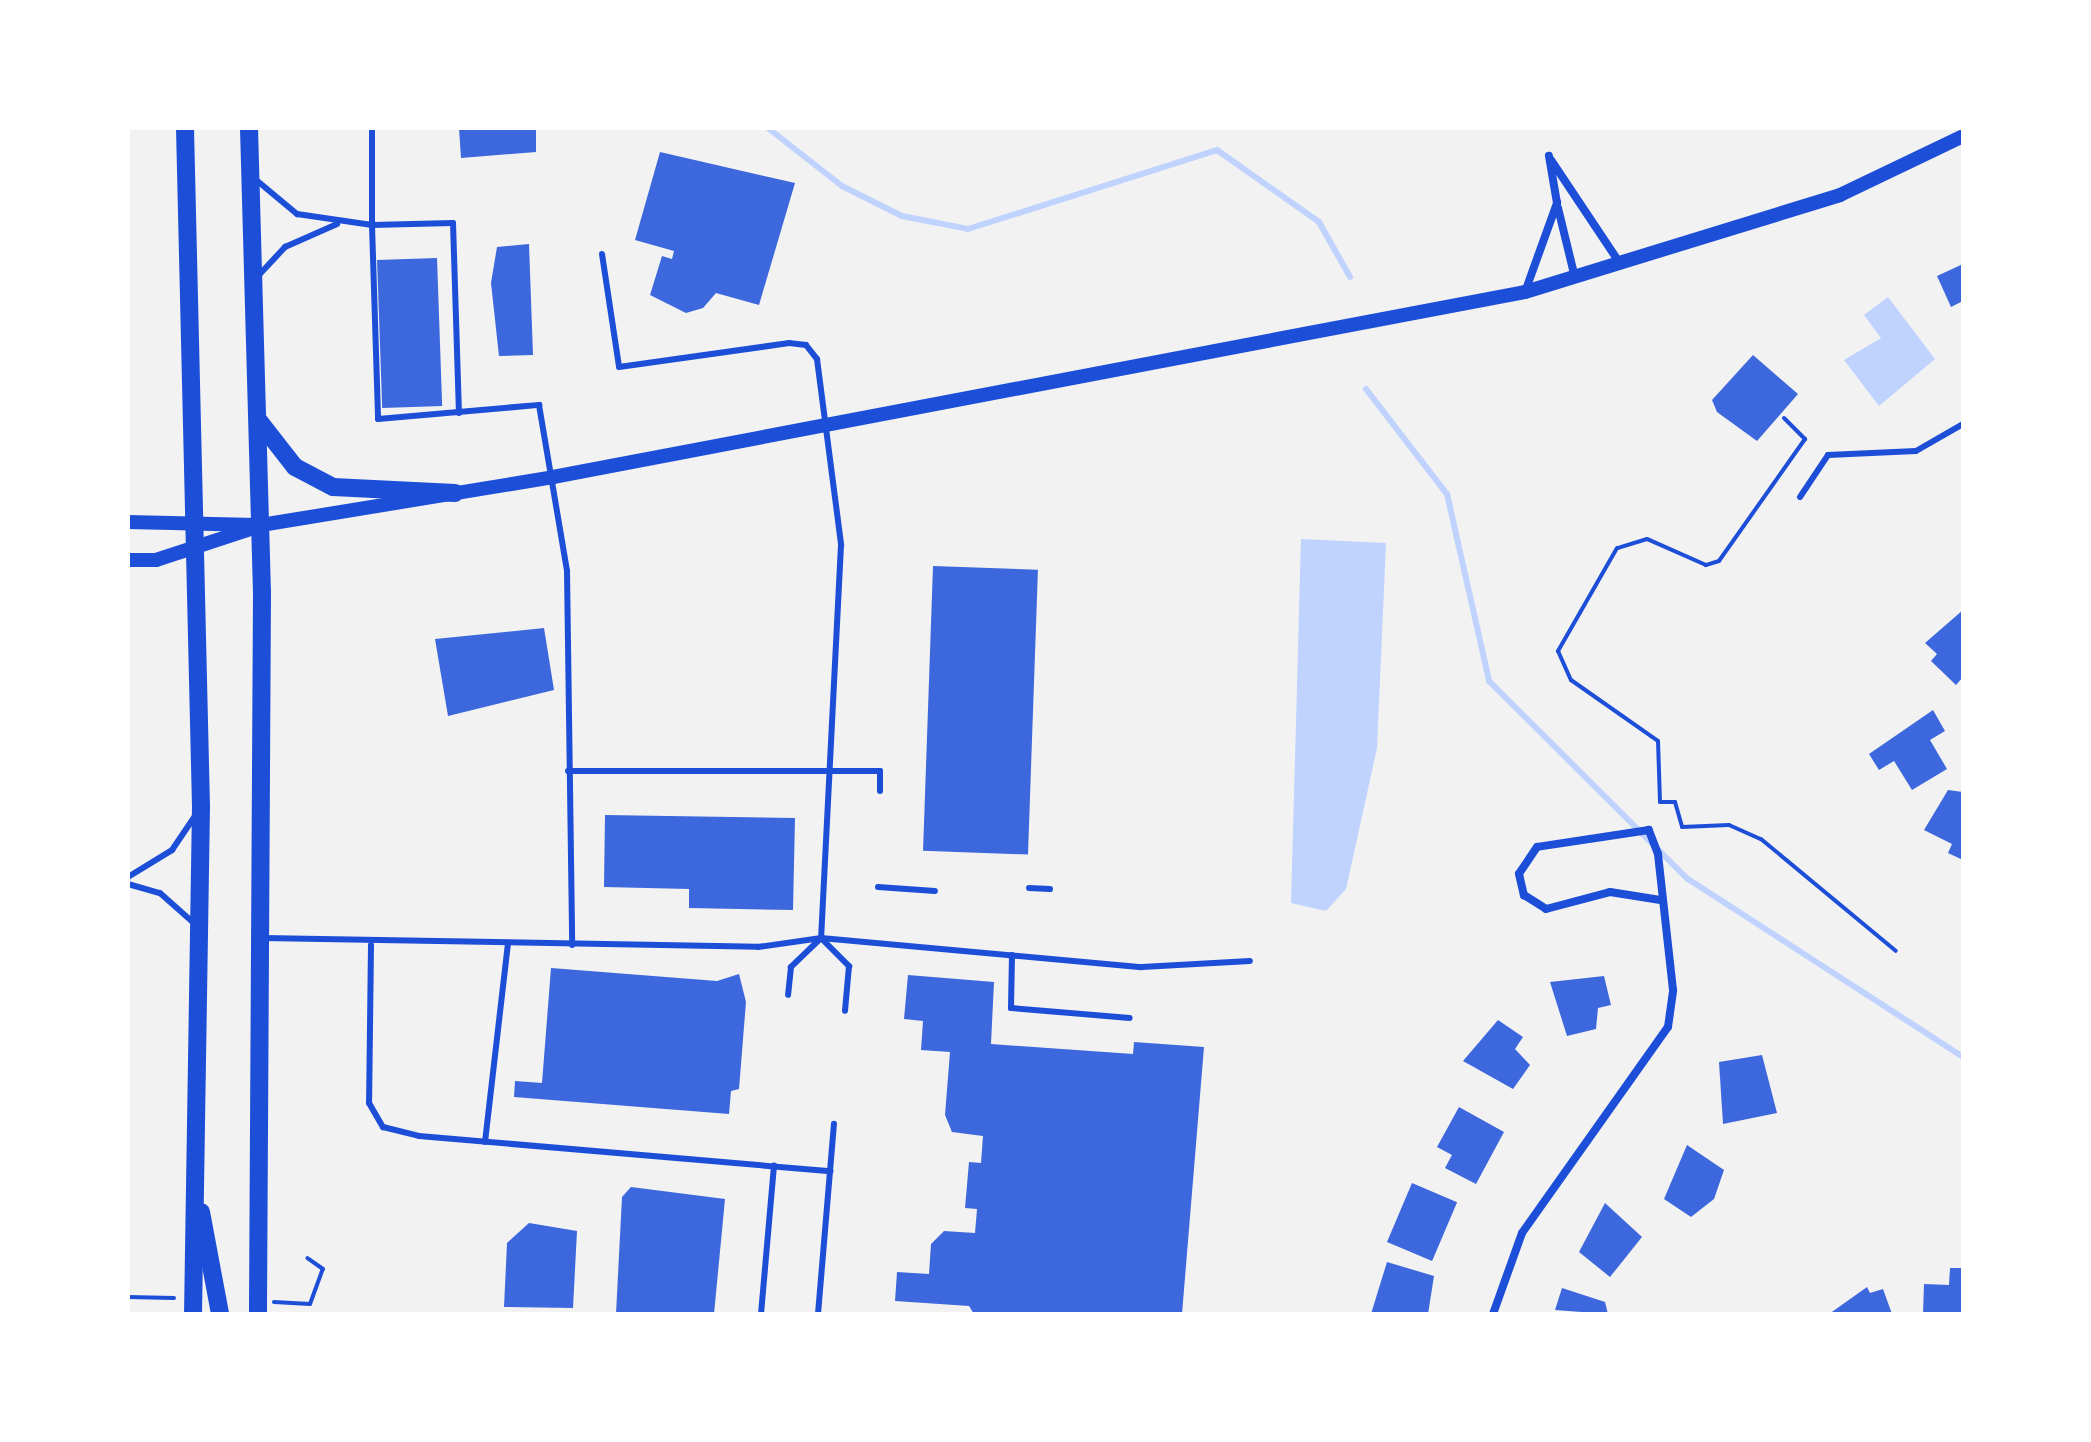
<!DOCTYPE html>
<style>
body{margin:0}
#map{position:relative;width:2091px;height:1442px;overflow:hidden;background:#f2f2f2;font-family:Helvetica,sans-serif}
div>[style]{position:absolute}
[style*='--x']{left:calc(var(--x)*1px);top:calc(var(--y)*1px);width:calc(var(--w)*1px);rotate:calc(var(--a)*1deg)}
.water>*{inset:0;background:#bfd3fe}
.stream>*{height:6px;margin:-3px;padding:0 3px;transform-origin:3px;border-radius:3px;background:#bfd3fe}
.building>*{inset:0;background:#3d67dc;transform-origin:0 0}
.path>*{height:4px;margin:-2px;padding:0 2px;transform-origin:2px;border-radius:2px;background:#1d4ed8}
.service>*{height:6px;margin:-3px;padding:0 3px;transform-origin:3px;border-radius:3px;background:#1d4ed8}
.minor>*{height:8px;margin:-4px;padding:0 4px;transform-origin:4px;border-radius:4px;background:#1d4ed8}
.tertiary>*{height:14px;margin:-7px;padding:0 7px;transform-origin:7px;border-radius:7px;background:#1d4ed8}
.trunk>*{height:18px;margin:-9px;padding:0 9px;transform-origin:9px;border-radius:9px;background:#1d4ed8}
span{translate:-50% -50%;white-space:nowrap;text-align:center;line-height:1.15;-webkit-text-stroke:6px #fff;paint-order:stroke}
.frame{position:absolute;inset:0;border:130px solid #fff;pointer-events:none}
</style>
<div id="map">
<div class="water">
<div style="clip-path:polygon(1888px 297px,1935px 359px,1879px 406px,1844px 360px,1881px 338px,1864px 315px)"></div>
<div style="clip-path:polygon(1301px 539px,1386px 543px,1377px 748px,1346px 889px,1326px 911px,1291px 903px)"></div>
</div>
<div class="stream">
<div style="--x:768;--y:128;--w:94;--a:38.1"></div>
<div style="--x:842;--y:186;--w:67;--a:26.6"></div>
<div style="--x:902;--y:216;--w:67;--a:11.1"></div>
<div style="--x:968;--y:229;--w:261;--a:-17.6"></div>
<div style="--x:1217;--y:150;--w:125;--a:35.2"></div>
<div style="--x:1319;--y:222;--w:63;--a:60.6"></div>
<div style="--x:1366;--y:389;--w:133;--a:52.4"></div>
<div style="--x:1447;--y:494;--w:192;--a:77.3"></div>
<div style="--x:1489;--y:681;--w:281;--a:44.9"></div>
<div style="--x:1688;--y:879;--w:328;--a:32.9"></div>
</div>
<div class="building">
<div style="clip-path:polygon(459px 128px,536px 128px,536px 152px,461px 158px)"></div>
<div style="clip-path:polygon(660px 152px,795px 183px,759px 305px,716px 293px,703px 308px,686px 313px,650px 295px,662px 256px,672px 259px,674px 251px,635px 240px)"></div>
<div style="clip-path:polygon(529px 244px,533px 355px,499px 356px,491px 283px,497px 247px)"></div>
<div style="left:437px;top:258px;width:148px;height:60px;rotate:88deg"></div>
<div style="clip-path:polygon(1963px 264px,1963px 301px,1951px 307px,1937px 276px)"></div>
<div style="clip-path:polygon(1753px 355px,1798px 394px,1757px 441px,1717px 412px,1712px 400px)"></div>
<div style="left:933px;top:566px;width:105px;height:285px;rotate:2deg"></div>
<div style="clip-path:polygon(1963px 610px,1963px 677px,1956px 685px,1931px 661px,1937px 654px,1925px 643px)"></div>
<div style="clip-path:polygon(544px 628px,554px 690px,448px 716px,435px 639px)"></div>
<div style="clip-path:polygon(1933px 710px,1945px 731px,1930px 740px,1947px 769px,1912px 790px,1894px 761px,1879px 770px,1869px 754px)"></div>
<div style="clip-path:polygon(1948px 790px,1963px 792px,1963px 860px,1948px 853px,1952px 844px,1924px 830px)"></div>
<div style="clip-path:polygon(605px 815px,795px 818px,793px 910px,689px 908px,689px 889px,604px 887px)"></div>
<div style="clip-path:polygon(551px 968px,717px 981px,739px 974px,746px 1002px,739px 1089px,731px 1091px,729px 1114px,514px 1097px,515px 1081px,542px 1083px)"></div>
<div style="clip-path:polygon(908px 975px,994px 982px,991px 1044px,1133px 1054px,1134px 1042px,1204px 1047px,1182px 1314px,974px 1314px,969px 1306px,895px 1301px,897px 1272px,929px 1274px,931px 1244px,944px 1231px,975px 1233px,977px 1209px,965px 1208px,969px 1162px,981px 1163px,983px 1136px,952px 1132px,945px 1115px,950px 1052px,921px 1050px,923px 1021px,904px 1019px)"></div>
<div style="clip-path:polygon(1604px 976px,1611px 1005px,1598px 1008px,1596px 1029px,1567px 1036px,1550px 982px)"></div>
<div style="clip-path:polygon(1498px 1020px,1523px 1037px,1515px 1049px,1530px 1065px,1513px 1089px,1463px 1061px)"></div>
<div style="clip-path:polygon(1762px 1055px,1777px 1113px,1723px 1124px,1719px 1062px)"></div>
<div style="clip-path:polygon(1459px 1107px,1504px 1132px,1476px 1184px,1445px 1168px,1452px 1155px,1437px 1147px)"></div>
<div style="clip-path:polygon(1687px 1145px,1724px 1170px,1714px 1199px,1691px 1217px,1664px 1199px)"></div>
<div style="left:1412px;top:1183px;width:49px;height:64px;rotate:23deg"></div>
<div style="clip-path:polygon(631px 1187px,725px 1199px,714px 1314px,616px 1314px,622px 1197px)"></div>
<div style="clip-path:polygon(1605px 1203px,1642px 1237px,1610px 1277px,1579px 1252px)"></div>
<div style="clip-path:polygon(529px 1223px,577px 1231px,573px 1308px,504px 1307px,507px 1243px)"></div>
<div style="clip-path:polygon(1387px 1262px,1434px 1276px,1428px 1314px,1371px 1314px)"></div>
<div style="clip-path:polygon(1950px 1268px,1963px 1268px,1963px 1314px,1923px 1314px,1924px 1284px,1949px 1285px)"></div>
<div style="clip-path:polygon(1867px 1287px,1870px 1293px,1883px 1289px,1892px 1314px,1829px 1314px)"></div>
<div style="clip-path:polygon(1562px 1288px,1605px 1302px,1608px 1314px,1555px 1310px)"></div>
</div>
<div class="path">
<div style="--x:1784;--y:418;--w:30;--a:45"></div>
<div style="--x:1805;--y:439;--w:149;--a:125.2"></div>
<div style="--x:1719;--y:561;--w:14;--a:163"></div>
<div style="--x:1706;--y:565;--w:64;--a:-156.2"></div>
<div style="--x:1647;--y:539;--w:31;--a:163"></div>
<div style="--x:1617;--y:548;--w:119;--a:119.8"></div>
<div style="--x:1558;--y:651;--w:32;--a:66"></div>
<div style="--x:1571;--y:680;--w:106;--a:35"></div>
<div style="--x:1658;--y:741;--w:61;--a:88.1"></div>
<div style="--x:1660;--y:802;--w:15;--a:0"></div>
<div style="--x:1675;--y:802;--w:26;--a:74"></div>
<div style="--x:1682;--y:827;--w:47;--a:-2.4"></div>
<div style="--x:1729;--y:825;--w:35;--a:24"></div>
<div style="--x:1761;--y:839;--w:175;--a:39.7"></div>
<div style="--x:128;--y:1297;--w:46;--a:1.2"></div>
<div style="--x:274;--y:1302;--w:36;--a:3"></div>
<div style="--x:310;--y:1304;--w:37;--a:-70"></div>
<div style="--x:323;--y:1269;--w:19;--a:-145"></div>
</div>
<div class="service">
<div style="--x:372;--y:128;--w:97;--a:90"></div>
<div style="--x:372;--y:225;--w:81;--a:-1.4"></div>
<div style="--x:453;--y:223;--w:190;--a:88.2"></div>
<div style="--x:255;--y:179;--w:55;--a:39.8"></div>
<div style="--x:297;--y:214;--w:76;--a:8.3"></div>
<div style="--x:372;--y:225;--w:194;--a:88.2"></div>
<div style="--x:378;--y:419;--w:162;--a:-5"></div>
<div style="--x:539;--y:405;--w:168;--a:80.4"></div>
<div style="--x:567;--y:571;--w:374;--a:89.2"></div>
<div style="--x:602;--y:254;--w:114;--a:81.4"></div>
<div style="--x:619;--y:367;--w:172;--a:-8"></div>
<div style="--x:789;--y:343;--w:17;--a:7"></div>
<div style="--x:806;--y:345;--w:18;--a:52"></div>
<div style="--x:817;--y:359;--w:188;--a:82.6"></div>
<div style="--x:841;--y:545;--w:394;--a:92.9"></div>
<div style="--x:821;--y:938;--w:42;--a:136"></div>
<div style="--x:791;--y:967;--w:28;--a:96"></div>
<div style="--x:258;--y:276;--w:40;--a:-47"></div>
<div style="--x:285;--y:247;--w:57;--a:-23.9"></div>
<div style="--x:1800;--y:497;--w:50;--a:-56.3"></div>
<div style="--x:1828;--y:455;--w:88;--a:-2.6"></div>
<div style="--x:1916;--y:451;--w:54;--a:-29.9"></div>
<div style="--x:568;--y:771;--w:312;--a:0"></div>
<div style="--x:880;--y:771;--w:20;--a:90"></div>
<div style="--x:128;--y:877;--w:52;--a:-31.5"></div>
<div style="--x:172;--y:850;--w:41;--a:-55.9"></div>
<div style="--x:128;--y:884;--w:33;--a:16"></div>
<div style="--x:160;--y:893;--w:48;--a:41.6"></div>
<div style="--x:878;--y:887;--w:57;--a:4"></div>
<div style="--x:1029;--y:888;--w:21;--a:3"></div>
<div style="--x:263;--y:938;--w:495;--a:1"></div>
<div style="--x:758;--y:947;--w:64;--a:-8.1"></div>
<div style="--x:821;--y:938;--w:322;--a:5.2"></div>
<div style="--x:1142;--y:967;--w:108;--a:-3.2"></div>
<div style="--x:821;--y:938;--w:40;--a:45"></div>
<div style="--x:849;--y:966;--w:45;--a:95.1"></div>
<div style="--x:371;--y:945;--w:158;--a:90.7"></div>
<div style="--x:369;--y:1103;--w:28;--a:60"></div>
<div style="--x:383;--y:1127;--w:37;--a:14"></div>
<div style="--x:419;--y:1136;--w:413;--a:4.9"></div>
<div style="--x:1012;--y:955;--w:53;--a:91.1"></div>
<div style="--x:1011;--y:1008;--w:119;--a:4.8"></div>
<div style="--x:485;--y:1142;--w:199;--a:-83.4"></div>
<div style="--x:761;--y:1314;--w:149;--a:-85"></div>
<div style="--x:818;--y:1314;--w:191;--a:-85.2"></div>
</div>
<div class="minor">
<div style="--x:1551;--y:160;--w:126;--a:56.3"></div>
<div style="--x:1558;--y:208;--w:72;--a:76.3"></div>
<div style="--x:1525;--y:292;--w:95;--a:-70.2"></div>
<div style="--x:1557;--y:203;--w:48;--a:-99.7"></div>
<div style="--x:1493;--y:1314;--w:86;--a:-70.3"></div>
<div style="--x:1522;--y:1233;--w:252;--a:-54.7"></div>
<div style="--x:1668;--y:1027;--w:37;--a:-82"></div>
<div style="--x:1673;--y:990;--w:137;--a:-96.3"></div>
<div style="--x:1658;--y:854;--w:26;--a:-111"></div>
<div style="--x:1649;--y:830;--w:113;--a:171.4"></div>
<div style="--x:1537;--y:847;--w:32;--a:124"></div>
<div style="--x:1519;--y:874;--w:22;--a:77"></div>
<div style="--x:1524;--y:895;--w:26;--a:32"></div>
<div style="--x:1546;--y:909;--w:66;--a:-14.9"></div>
<div style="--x:1610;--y:892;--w:51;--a:9.1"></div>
</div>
<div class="tertiary">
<div style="--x:128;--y:522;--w:133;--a:1.3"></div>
<div style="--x:261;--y:525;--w:296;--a:-9.3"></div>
<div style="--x:553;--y:477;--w:989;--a:-10.78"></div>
<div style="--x:1525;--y:292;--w:330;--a:-17.1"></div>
<div style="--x:1840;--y:195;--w:136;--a:-25.6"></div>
<div style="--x:128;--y:560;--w:28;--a:0"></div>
<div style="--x:156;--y:560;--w:100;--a:-18.1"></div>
</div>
<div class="trunk">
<div style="--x:185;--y:128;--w:678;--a:88.65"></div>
<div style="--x:201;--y:806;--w:508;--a:90.9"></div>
<div style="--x:249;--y:128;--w:464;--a:88.4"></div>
<div style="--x:262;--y:592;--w:722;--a:90.32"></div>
<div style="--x:259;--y:421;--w:58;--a:52"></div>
<div style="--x:295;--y:467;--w:43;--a:27.8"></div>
<div style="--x:333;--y:487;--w:122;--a:2.8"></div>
<div style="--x:201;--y:1212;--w:104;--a:79.4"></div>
</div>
<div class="frame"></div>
</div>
